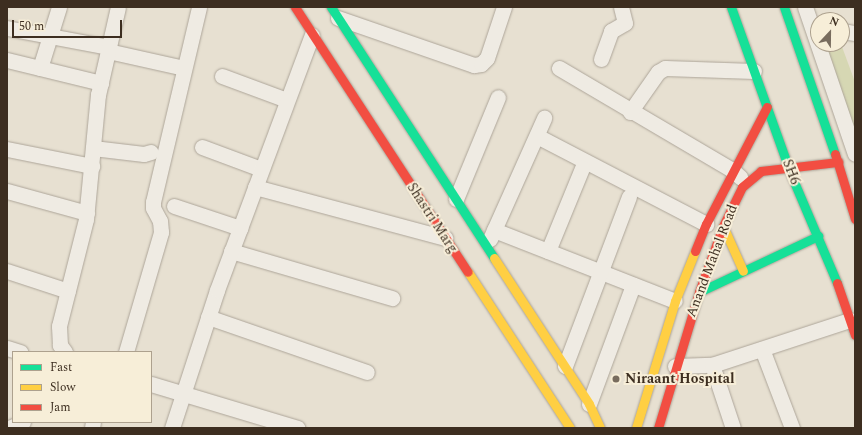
<!DOCTYPE html>
<style>
body{margin:0}
#map{position:relative;width:862px;height:435px;overflow:hidden;background:#e7e0d1;font-family:Spectral,serif}
div>[style]{position:absolute}
[style*='--x']{left:calc(var(--x)*1px);top:calc(var(--y)*1px);width:calc(var(--w)*1px);rotate:calc(var(--a)*1deg)}
.green>*{inset:0;background:#d6d7b3}
.roads{filter:drop-shadow(0 0 1px #ada599) drop-shadow(0 0 1px #ada599)}
.street>*{height:15px;margin:-7.5px;padding:0 7.5px;transform-origin:7.5px;border-radius:7.5px;background:#efebe3}
.fast>*{height:9px;margin:-4.5px;padding:0 4.5px;transform-origin:4.5px;border-radius:4.5px;background:#16e098}
.slow>*{height:9px;margin:-4.5px;padding:0 4.5px;transform-origin:4.5px;border-radius:4.5px;background:#ffcf43}
.jam>*{height:9px;margin:-4.5px;padding:0 4.5px;transform-origin:4.5px;border-radius:4.5px;background:#f24e42}
.dots>*{width:11px;height:11px;translate:-50% -50%;box-sizing:border-box;border:2px solid #f7eed8;border-radius:50%}
span{translate:-50% -50%;white-space:nowrap;text-align:center;line-height:1.15;-webkit-text-stroke:4px #f7eed8;paint-order:stroke}
.street-label{font-size:14px;color:#3d2e20}
.poi-label{font-size:14px;color:#3d2e20;font-weight:700}
.left{translate:0 -50%;text-align:left}
.frame{position:absolute;inset:0;border:8px solid #3d2e20;pointer-events:none}
.legend{position:absolute;left:12px;top:351px;width:140px;height:72px;box-sizing:border-box;background:#f7eed8;border:1px solid #ada18e;margin:0;padding:5px 7px;list-style:none;font-size:12px;color:#3d2e20}
.legend li{display:flex;align-items:center;gap:8px;height:20px}
.legend b{width:20px;border:1px solid #ada18e}
.north{position:absolute;left:810px;top:12px;width:40px;height:40px;box-sizing:border-box;background:#f7eed8;border:1px solid #ada18e;border-radius:50%;rotate:22deg;font-size:11px;font-weight:700;line-height:16px;text-align:center;color:#3d2e20}
.north::after{content:'';display:block;margin:auto;width:14px;height:18px;background:#786c5e;clip-path:polygon(50% 0,100% 100%,50% 72%,0 100%)}
.scale{position:absolute;left:12px;top:20px;width:110px;height:18px;box-sizing:border-box;border:2px solid #3d2e20;border-top:0;padding-left:5px;font-size:12px;line-height:14px;white-space:nowrap;color:#3d2e20;-webkit-text-stroke:3px #f7eed8;paint-order:stroke}
</style>
<div id="map">
<div class="green">
<div style="clip-path:polygon(822px 44px,841px 44px,855px 82px,855px 142px)"></div>
</div>
<div class="roads">
<div class="street">
<div style="--x:805;--y:7;--w:155;--a:71.2"></div>
<div style="--x:338;--y:18;--w:144;--a:19.1"></div>
<div style="--x:474;--y:65;--w:7;--a:-8"></div>
<div style="--x:481;--y:64;--w:8;--a:-45"></div>
<div style="--x:487;--y:58;--w:54;--a:-71.6"></div>
<div style="--x:7;--y:28;--w:104;--a:10.6"></div>
<div style="--x:842;--y:31;--w:13;--a:9"></div>
<div style="--x:108;--y:51;--w:78;--a:12.6"></div>
<div style="--x:601;--y:59;--w:30;--a:-70"></div>
<div style="--x:611;--y:31;--w:16;--a:-30"></div>
<div style="--x:625;--y:23;--w:16;--a:-104"></div>
<div style="--x:7;--y:60;--w:97;--a:13.7"></div>
<div style="--x:40;--y:68;--w:64;--a:-72.7"></div>
<div style="--x:559;--y:68;--w:201;--a:30.5"></div>
<div style="--x:732;--y:170;--w:11;--a:41"></div>
<div style="--x:222;--y:76;--w:69;--a:20.3"></div>
<div style="--x:630;--y:112;--w:49;--a:-55"></div>
<div style="--x:658;--y:72;--w:8;--a:-30"></div>
<div style="--x:665;--y:68;--w:89;--a:1.9"></div>
<div style="--x:537;--y:136;--w:191;--a:27.5"></div>
<div style="--x:202;--y:147;--w:63;--a:20.4"></div>
<div style="--x:93;--y:148;--w:51;--a:6.7"></div>
<div style="--x:144;--y:154;--w:7;--a:-16"></div>
<div style="--x:7;--y:149;--w:87;--a:11.3"></div>
<div style="--x:255;--y:187;--w:197;--a:15"></div>
<div style="--x:7;--y:191;--w:83;--a:15.4"></div>
<div style="--x:456;--y:199;--w:110;--a:-67.6"></div>
<div style="--x:174;--y:206;--w:70;--a:18.4"></div>
<div style="--x:494;--y:230;--w:194;--a:21.4"></div>
<div style="--x:490;--y:239;--w:133;--a:-65.9"></div>
<div style="--x:231;--y:251;--w:168;--a:16.3"></div>
<div style="--x:548;--y:251;--w:90;--a:-67.7"></div>
<div style="--x:7;--y:271;--w:64;--a:18.2"></div>
<div style="--x:208;--y:317;--w:168;--a:19.1"></div>
<div style="--x:7;--y:348;--w:14;--a:17"></div>
<div style="--x:762;--y:349;--w:85;--a:69.2"></div>
<div style="--x:65;--y:352;--w:9;--a:-126"></div>
<div style="--x:60;--y:345;--w:19;--a:-93"></div>
<div style="--x:59;--y:326;--w:110;--a:-75.8"></div>
<div style="--x:86;--y:219;--w:125;--a:-84.5"></div>
<div style="--x:98;--y:95;--w:90;--a:-77.2"></div>
<div style="--x:126;--y:352;--w:125;--a:-73.7"></div>
<div style="--x:161;--y:232;--w:11;--a:-95"></div>
<div style="--x:160;--y:221;--w:15;--a:-118"></div>
<div style="--x:153;--y:208;--w:6;--a:-90"></div>
<div style="--x:153;--y:202;--w:200;--a:-76.7"></div>
<div style="--x:712;--y:365;--w:66;--a:71.6"></div>
<div style="--x:565;--y:366;--w:181;--a:-69.3"></div>
<div style="--x:675;--y:366;--w:37;--a:-2"></div>
<div style="--x:712;--y:365;--w:145;--a:-18.1"></div>
<div style="--x:151;--y:384;--w:153;--a:16.7"></div>
<div style="--x:589;--y:404;--w:127;--a:-69.7"></div>
<div style="--x:9;--y:428;--w:15;--a:-23"></div>
<div style="--x:92;--y:428;--w:6;--a:-81"></div>
<div style="--x:172;--y:428;--w:145;--a:-71.9"></div>
<div style="--x:217;--y:290;--w:272;--a:-69.6"></div>
</div>
<div class="fast">
<div style="--x:331;--y:7;--w:299;--a:57"></div>
<div style="--x:731;--y:7;--w:181;--a:70.3"></div>
<div style="--x:792;--y:177;--w:115;--a:67"></div>
<div style="--x:784;--y:7;--w:156;--a:70.9"></div>
<div style="--x:699;--y:292;--w:132;--a:-25.2"></div>
</div>
<div class="slow">
<div style="--x:723;--y:226;--w:49;--a:66"></div>
<div style="--x:494;--y:258;--w:174;--a:56.9"></div>
<div style="--x:589;--y:404;--w:26;--a:65"></div>
<div style="--x:468;--y:272;--w:186;--a:56.8"></div>
<div style="--x:636;--y:428;--w:133;--a:-72.9"></div>
<div style="--x:675;--y:301;--w:54;--a:-68.2"></div>
</div>
<div class="jam">
<div style="--x:295;--y:7;--w:316;--a:56.9"></div>
<div style="--x:835;--y:154;--w:68;--a:72.9"></div>
<div style="--x:695;--y:251;--w:29;--a:-68"></div>
<div style="--x:706;--y:224;--w:132;--a:-62.5"></div>
<div style="--x:837;--y:283;--w:55;--a:70.9"></div>
<div style="--x:658;--y:428;--w:142;--a:-73.2"></div>
<div style="--x:699;--y:292;--w:70;--a:-70"></div>
<div style="--x:723;--y:226;--w:43;--a:-64"></div>
<div style="--x:742;--y:187;--w:25;--a:-40"></div>
<div style="--x:761;--y:171;--w:78;--a:-6.7"></div>
</div>
</div>
<div class="dots">
<div style="left:616px;top:379px;background:#786c5e"></div>
</div>
<div class="street-label">
<span style="left:791px;top:172px;rotate:69deg">SH6</span>
<span style="left:432px;top:218px;rotate:57deg">Shastri Marg</span>
<span style="left:712px;top:261px;rotate:-69deg">Anand Mahal Road</span>
</div>
<div class="poi-label">
<span class="left" style="left:625px;top:379px">Niraant Hospital</span>
</div>
<div class="frame"></div>
<ul class="legend">
<li><b style="height:5px;background:#16e098"></b>Fast</li>
<li><b style="height:5px;background:#ffcf43"></b>Slow</li>
<li><b style="height:5px;background:#f24e42"></b>Jam</li>
</ul>
<div class="north">N</div>
<div class="scale">50 m</div>
</div>
